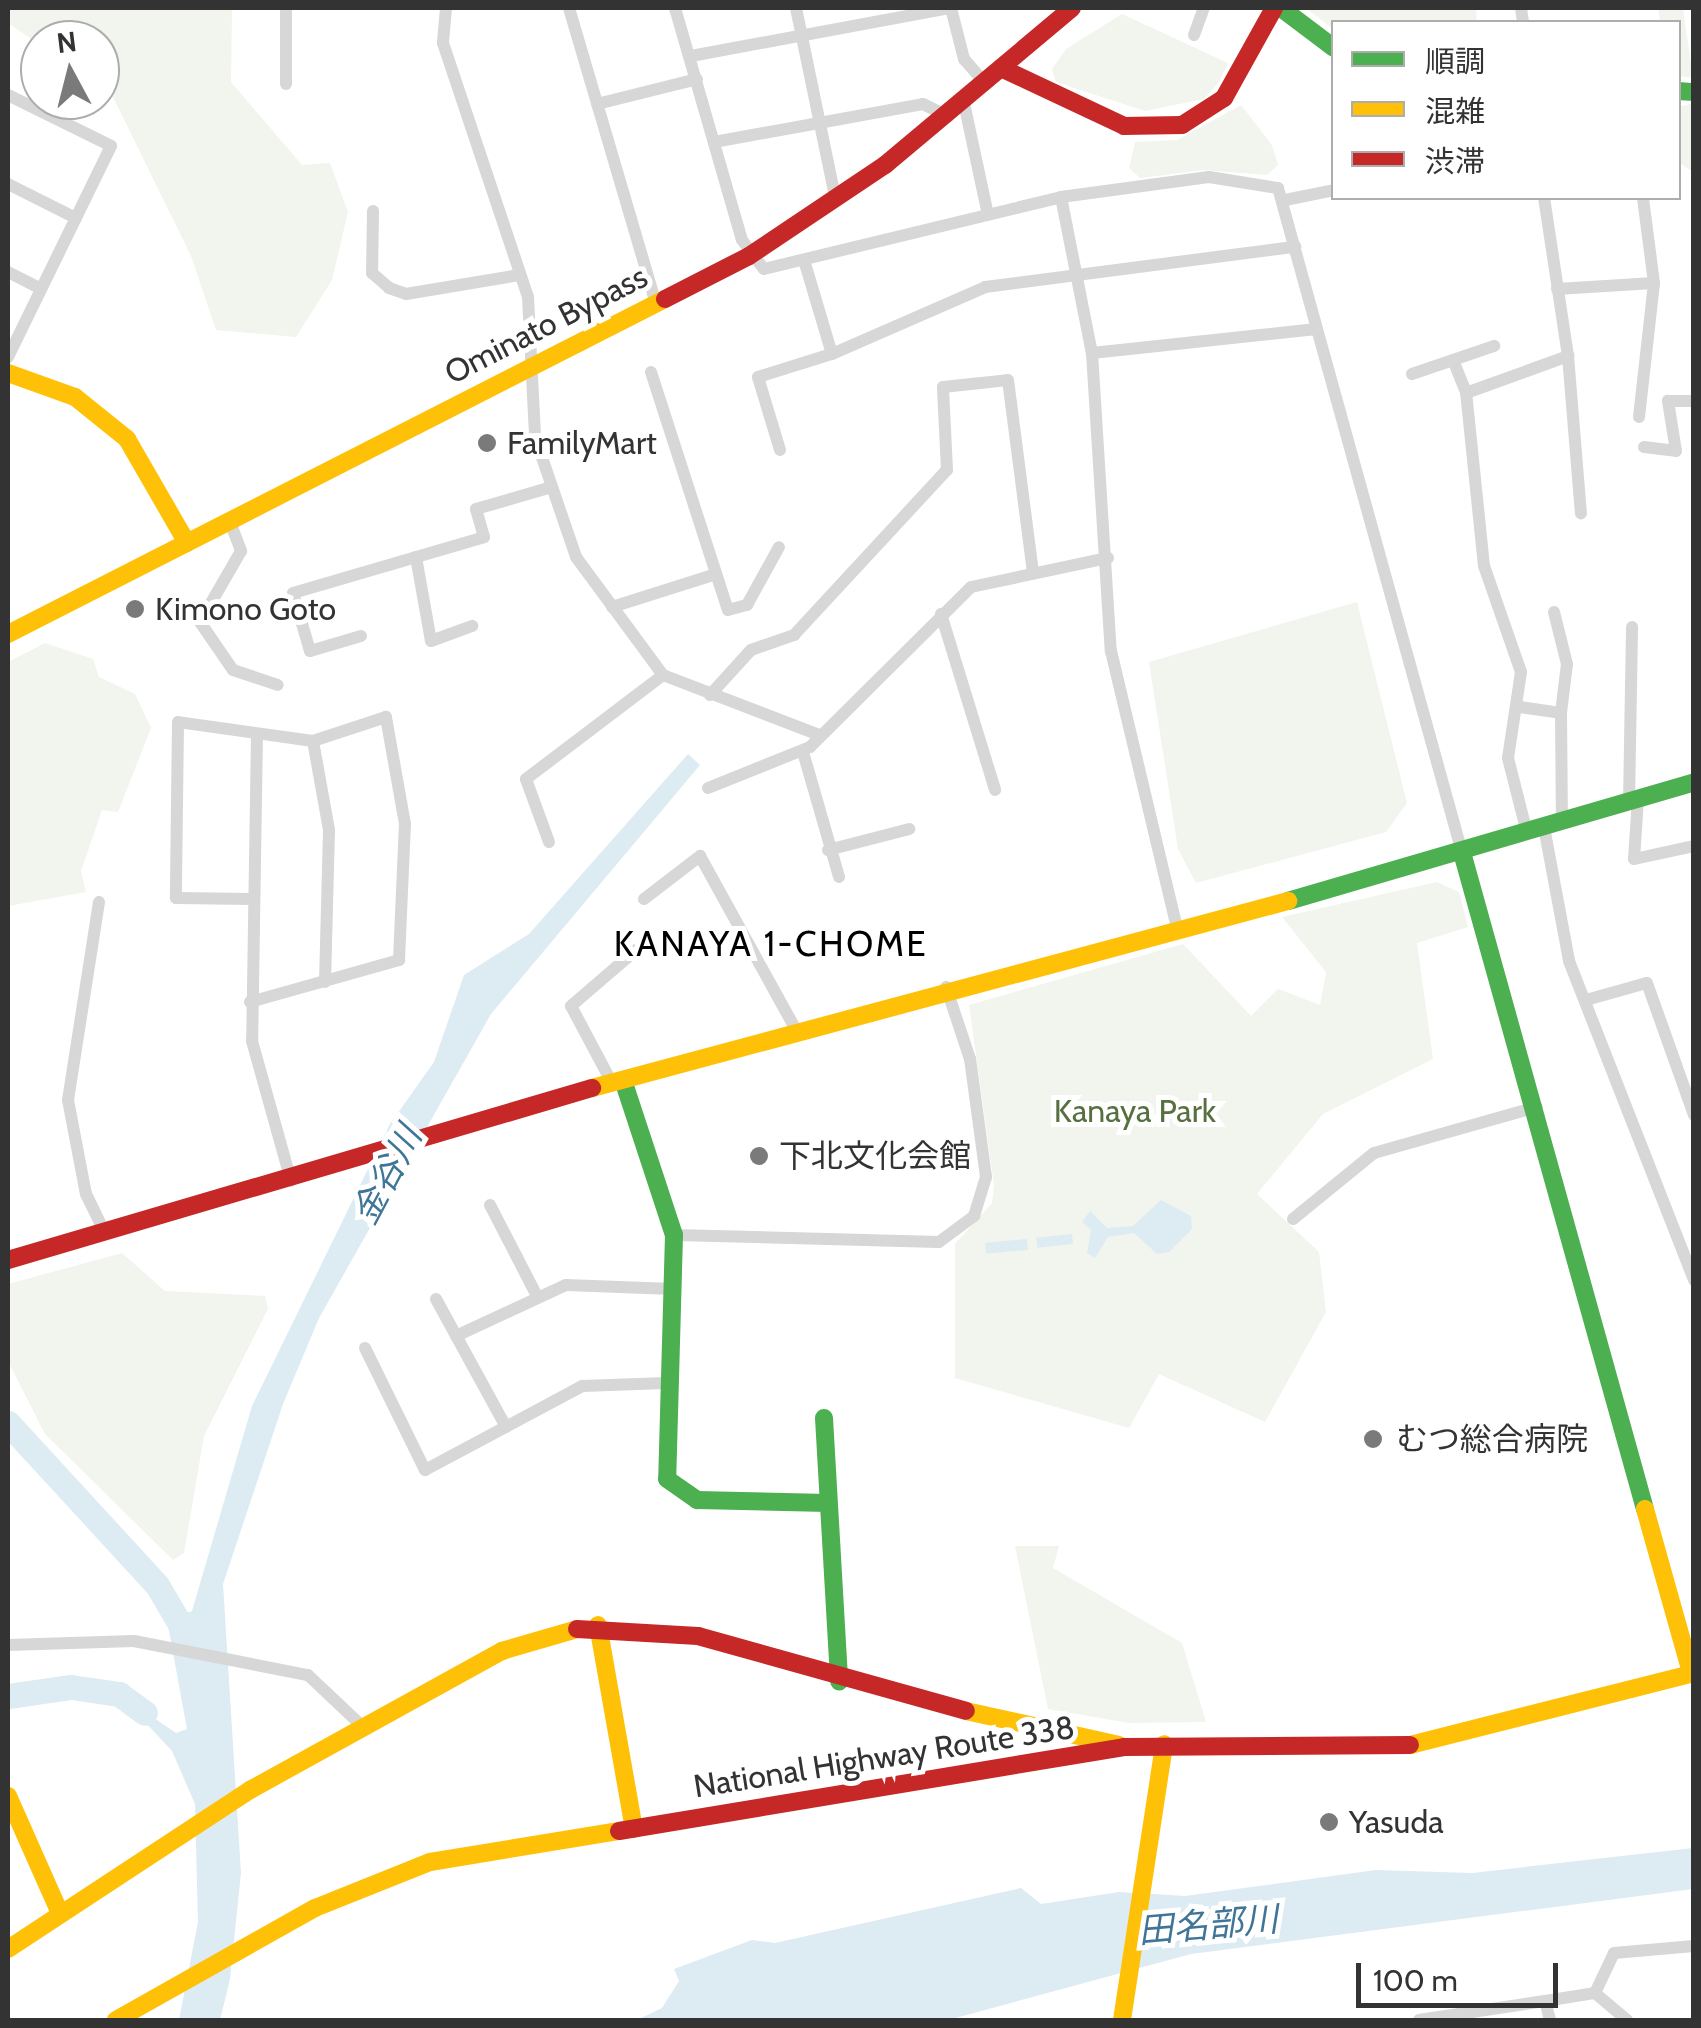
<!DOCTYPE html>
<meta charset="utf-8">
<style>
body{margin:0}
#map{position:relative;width:1701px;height:2028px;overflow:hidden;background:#fff;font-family:Cabin,"Noto Sans JP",sans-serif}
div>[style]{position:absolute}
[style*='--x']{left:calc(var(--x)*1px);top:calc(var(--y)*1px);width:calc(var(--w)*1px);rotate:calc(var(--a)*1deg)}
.green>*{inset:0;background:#f1f5ed}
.water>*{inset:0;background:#ddebf3;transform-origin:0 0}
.river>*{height:25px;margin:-12.5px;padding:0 12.5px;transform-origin:12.5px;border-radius:12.5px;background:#ddebf3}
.street>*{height:12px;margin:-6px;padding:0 6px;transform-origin:6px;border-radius:6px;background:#d7d7d7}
.fast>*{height:18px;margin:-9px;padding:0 9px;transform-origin:9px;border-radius:9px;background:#4caf50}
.slow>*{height:18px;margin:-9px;padding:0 9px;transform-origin:9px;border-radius:9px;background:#ffc107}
.jam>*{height:18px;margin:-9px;padding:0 9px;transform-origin:9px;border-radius:9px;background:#c62828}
.dots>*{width:28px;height:28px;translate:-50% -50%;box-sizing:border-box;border:5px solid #fff;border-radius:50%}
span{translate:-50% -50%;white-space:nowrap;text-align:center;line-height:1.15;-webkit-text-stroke:10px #fff;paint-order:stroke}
.street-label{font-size:32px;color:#333}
.poi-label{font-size:32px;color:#333}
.left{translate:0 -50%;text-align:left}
.park-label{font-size:32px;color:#56703f}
.neighbourhood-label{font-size:35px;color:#000;letter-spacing:2.5px}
.water-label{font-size:35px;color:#3f7597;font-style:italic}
.frame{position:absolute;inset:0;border:10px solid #333;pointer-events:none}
.legend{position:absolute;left:1331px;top:20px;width:350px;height:180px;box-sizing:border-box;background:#fff;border:2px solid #adadad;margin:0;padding:12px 18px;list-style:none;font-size:30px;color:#333}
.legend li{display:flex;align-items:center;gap:20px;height:50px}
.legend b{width:50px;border:2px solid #adadad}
.north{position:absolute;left:20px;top:20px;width:100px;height:100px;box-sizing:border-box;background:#fff;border:2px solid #adadad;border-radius:50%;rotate:353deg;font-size:28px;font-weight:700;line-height:40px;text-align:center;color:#333}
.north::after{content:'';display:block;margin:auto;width:35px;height:45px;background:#7a7a7a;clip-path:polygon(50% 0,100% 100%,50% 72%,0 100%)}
.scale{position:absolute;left:1356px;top:1963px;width:202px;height:45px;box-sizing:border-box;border:5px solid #333;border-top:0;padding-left:12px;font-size:30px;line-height:35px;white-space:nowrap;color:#333;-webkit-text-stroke:8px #fff;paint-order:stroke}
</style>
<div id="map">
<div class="green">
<div style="clip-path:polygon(8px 8px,232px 8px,231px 82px,302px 165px,330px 163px,348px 212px,332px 280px,296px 337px,216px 330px,191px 256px,113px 97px,100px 87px,100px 40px,40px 45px,8px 23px)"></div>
<div style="clip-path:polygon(1306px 8px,1476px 8px,1477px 22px,1333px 29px)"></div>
<div style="clip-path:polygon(1658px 8px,1683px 8px,1693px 78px,1679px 76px,1678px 22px,1660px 22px)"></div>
<div style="clip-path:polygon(1122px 14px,1228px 63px,1219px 82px,1204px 99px,1145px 111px,1056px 82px,1052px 69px,1066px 49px)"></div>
<div style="clip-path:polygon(1693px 103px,1694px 103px,1693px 172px,1678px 162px,1679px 107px)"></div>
<div style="clip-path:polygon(1241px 105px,1272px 145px,1278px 165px,1267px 175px,1204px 170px,1140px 178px,1129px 168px,1135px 142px,1177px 140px)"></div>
<div style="clip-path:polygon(1357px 602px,1407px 803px,1386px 832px,1196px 883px,1178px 849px,1149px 662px)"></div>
<div style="clip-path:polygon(45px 643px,93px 659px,99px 677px,135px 694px,151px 728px,118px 812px,102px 810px,81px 871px,86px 892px,8px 906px,8px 662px)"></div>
<div style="clip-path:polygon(1437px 882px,1459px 892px,1468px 927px,1417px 943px,1433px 1059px,1323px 1114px,1257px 1194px,1319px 1252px,1326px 1312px,1265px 1422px,1159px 1374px,1129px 1428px,955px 1378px,955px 1244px,992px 1203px,994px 1185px,969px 1005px,1183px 944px,1251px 1016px,1278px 989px,1320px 1005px,1326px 972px,1282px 917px)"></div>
<div style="clip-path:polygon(122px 1253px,165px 1291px,265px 1296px,268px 1309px,204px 1436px,184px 1553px,173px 1560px,45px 1434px,8px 1361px,8px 1284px)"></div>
<div style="clip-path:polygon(1015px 1546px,1059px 1546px,1053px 1568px,1182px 1643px,1206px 1722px,1129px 1723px,1048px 1709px)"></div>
</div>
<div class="water">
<div style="clip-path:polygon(688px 754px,700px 765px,491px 1014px,319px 1318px,283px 1404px,223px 1584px,241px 1873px,230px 1979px,220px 2020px,179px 2020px,198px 1922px,195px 1804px,172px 1751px,119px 1694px,176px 1733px,187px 1729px,167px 1620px,192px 1611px,252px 1406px,390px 1124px,434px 1062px,464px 975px,529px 934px)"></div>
<div style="clip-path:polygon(1161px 1200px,1191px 1216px,1192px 1229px,1169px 1252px,1157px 1254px,1134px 1233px,1108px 1237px,1095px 1258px,1087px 1253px,1091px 1230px,1082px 1222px,1090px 1211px,1107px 1228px,1133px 1226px)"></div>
<div style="left:1072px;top:1234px;width:10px;height:36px;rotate:84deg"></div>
<div style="left:1027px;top:1239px;width:11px;height:42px;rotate:85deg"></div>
<div style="clip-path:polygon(1693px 1848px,1693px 1889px,1191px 1954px,948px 2020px,637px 2020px,662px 2008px,679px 1981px,674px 1969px,752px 1940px,775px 1943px,1021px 1888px,1041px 1904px,1119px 1892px,1185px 1896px,1376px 1870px,1472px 1873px)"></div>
</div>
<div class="river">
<div style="--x:8;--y:1423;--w:220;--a:47.4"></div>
<div style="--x:157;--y:1585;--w:71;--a:59.5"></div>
<div style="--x:8;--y:1696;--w:64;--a:-8.1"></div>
<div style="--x:71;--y:1687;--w:49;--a:8.3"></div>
<div style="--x:119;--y:1694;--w:32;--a:36"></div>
</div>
<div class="street">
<div style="--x:446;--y:8;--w:35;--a:95"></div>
<div style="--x:443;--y:43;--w:268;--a:71.5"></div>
<div style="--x:528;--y:297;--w:140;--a:87.1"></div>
<div style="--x:535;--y:437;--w:127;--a:71.1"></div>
<div style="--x:576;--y:557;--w:147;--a:53.6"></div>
<div style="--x:663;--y:675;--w:167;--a:21"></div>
<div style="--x:569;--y:8;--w:308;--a:73.6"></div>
<div style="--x:675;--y:8;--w:241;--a:73.9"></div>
<div style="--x:742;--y:240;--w:36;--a:53"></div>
<div style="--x:764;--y:269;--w:306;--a:-13.6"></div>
<div style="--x:1061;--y:197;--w:149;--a:-7.7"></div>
<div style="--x:1209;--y:177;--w:70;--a:9.1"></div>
<div style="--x:1278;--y:188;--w:693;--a:74.52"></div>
<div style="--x:796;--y:8;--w:197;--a:78.3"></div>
<div style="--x:951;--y:8;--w:53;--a:75.7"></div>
<div style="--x:964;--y:59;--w:32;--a:49"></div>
<div style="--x:1521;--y:8;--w:14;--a:82"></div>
<div style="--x:1194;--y:35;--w:29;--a:-70"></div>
<div style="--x:691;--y:56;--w:264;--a:-10.5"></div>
<div style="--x:286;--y:84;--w:76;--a:-90"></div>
<div style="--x:8;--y:95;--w:115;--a:26.3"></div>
<div style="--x:111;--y:146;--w:235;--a:116"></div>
<div style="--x:964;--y:103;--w:109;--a:77.9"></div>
<div style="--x:597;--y:104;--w:103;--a:-14"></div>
<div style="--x:714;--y:142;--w:212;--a:-10.3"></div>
<div style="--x:923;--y:104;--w:28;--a:26"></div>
<div style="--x:8;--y:184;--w:76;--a:26.6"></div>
<div style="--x:1061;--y:197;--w:159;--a:78.8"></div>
<div style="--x:1092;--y:353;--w:299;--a:86.4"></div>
<div style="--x:1111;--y:651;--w:280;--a:76.6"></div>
<div style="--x:1285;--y:200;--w:50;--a:-11.5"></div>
<div style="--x:373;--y:211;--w:62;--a:90.9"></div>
<div style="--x:372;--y:273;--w:23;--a:41"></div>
<div style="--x:389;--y:288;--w:18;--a:19"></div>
<div style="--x:406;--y:294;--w:115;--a:-9.5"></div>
<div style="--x:804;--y:260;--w:98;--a:73.4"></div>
<div style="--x:832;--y:354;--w:167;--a:-23.6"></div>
<div style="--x:985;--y:287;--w:313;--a:-7.4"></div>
<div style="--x:8;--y:272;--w:36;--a:27"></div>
<div style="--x:1557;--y:289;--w:97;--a:-3.5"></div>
<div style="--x:1654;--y:283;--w:86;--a:-97.4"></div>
<div style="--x:1092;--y:353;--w:226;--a:-6.1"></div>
<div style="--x:1568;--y:356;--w:158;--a:85.3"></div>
<div style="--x:1453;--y:360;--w:35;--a:68"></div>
<div style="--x:651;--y:372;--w:250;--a:72.1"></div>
<div style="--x:728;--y:610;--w:20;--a:-15"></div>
<div style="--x:747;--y:605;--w:66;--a:-61.1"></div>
<div style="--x:1412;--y:374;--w:87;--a:-18.9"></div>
<div style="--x:1639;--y:417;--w:135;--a:-83.6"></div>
<div style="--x:1644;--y:447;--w:32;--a:7"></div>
<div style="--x:1676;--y:451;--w:51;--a:-99.1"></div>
<div style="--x:1668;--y:401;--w:26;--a:0"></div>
<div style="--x:780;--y:450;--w:76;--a:-106.8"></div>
<div style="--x:758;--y:377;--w:77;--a:-17.3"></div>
<div style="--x:230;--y:522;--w:31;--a:69"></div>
<div style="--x:241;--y:551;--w:82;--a:120"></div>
<div style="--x:200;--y:622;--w:58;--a:55.5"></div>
<div style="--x:233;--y:670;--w:47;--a:18.4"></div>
<div style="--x:416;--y:557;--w:85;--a:79.9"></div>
<div style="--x:431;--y:641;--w:44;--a:-20.1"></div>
<div style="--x:612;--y:607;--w:106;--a:-17.6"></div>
<div style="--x:1554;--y:612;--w:54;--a:76"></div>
<div style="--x:1567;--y:664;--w:49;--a:97"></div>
<div style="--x:941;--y:614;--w:184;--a:72.9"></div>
<div style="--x:361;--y:636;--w:53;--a:163.6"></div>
<div style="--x:310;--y:651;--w:60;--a:-106.3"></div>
<div style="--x:293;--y:593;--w:199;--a:-16.3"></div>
<div style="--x:484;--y:537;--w:29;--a:-106"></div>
<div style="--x:476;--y:509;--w:79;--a:-16.1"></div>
<div style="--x:710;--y:695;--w:61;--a:-47.7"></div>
<div style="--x:751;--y:650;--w:46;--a:-19.2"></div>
<div style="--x:794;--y:635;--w:225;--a:-47.2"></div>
<div style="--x:947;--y:470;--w:83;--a:-92.8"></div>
<div style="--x:943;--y:387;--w:65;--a:-6.1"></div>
<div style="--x:1008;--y:380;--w:195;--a:82.6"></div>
<div style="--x:1520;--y:707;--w:41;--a:8.3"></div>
<div style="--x:1561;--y:713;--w:107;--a:89.5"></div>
<div style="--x:257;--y:734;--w:307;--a:90.9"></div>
<div style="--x:252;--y:1041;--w:145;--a:74.4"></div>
<div style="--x:313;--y:741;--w:90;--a:79.8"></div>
<div style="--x:329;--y:830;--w:152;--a:91.5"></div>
<div style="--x:803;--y:752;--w:130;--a:73.9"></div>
<div style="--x:708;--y:788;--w:110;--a:-21.9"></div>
<div style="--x:810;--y:747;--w:227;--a:-44.8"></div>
<div style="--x:971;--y:587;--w:140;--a:-12"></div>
<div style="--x:1638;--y:799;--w:60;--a:93.8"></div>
<div style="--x:1634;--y:859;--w:61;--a:-12.2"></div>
<div style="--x:1629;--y:802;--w:175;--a:-89"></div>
<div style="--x:1544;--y:827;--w:136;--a:79.4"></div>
<div style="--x:1569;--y:961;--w:343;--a:68.6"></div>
<div style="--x:1527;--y:833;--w:77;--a:-104.2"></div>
<div style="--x:1508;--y:758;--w:87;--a:-81.4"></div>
<div style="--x:1521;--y:672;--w:112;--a:-109.2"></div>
<div style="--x:1484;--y:566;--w:174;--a:-95.9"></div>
<div style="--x:1466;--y:393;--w:109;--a:-19.9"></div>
<div style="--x:1568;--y:356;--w:160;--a:-98.6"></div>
<div style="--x:549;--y:842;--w:67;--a:-110.1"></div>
<div style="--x:526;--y:779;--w:172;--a:-37.2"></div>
<div style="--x:828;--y:850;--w:84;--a:-14.5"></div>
<div style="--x:644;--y:899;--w:71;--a:-37.5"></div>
<div style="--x:700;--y:856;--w:196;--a:61.1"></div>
<div style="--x:99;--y:902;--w:200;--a:98.9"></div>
<div style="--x:68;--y:1100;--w:96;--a:79.2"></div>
<div style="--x:86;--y:1194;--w:43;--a:64"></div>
<div style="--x:1586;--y:1000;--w:63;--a:-15.6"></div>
<div style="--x:1647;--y:983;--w:140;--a:70.4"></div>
<div style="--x:250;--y:1002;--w:155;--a:-15.7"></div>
<div style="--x:399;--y:960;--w:136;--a:-87.5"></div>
<div style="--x:405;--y:824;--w:109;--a:-100.1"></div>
<div style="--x:386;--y:717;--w:77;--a:161.8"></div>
<div style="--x:313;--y:741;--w:136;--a:-172"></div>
<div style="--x:178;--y:722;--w:176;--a:90.7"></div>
<div style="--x:176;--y:898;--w:76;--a:0.8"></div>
<div style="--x:612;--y:1083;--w:87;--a:-118"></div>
<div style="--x:571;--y:1006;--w:86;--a:-40.7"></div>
<div style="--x:490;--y:1205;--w:102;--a:62.7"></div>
<div style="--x:1293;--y:1219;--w:104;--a:-39.2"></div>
<div style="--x:1374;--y:1153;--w:169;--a:-15.8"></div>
<div style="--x:674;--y:1235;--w:265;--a:1.5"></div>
<div style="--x:939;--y:1242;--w:44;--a:-36.6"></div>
<div style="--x:974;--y:1216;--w:41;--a:-72.9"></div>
<div style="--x:986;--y:1177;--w:119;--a:-97.7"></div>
<div style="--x:970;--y:1059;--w:76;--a:-108.4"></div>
<div style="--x:436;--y:1299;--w:146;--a:61.3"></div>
<div style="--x:456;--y:1336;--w:121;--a:-24.9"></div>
<div style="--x:566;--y:1285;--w:107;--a:2.1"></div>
<div style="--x:365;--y:1348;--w:136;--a:63.8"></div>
<div style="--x:425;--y:1470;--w:178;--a:-28.1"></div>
<div style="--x:582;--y:1386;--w:84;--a:-2"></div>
<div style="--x:8;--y:1645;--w:126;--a:-1.8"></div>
<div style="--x:134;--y:1641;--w:177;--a:11.1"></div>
<div style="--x:308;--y:1675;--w:77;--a:43.4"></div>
<div style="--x:1595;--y:1993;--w:42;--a:40.2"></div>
<div style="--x:1545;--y:2001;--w:51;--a:-9.1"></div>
<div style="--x:1595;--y:1993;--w:44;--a:-64.6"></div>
<div style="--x:1614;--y:1953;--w:80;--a:-5"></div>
<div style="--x:1419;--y:2020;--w:127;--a:-8.6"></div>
<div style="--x:1545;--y:2001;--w:20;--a:75"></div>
</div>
<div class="fast">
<div style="--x:1281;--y:8;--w:66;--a:37"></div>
<div style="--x:1678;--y:91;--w:16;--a:4"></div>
<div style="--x:1463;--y:856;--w:678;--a:74.43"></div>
<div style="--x:1288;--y:901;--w:423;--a:-16.3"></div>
<div style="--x:623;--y:1080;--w:163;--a:71.8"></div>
<div style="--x:674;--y:1235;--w:244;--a:91.6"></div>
<div style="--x:667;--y:1479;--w:37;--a:35"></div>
<div style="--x:697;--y:1500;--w:131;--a:1.3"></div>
<div style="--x:824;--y:1418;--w:264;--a:86.7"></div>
</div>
<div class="slow">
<div style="--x:8;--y:373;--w:71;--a:19.7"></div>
<div style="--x:75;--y:397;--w:67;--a:38.9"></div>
<div style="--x:127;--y:439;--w:120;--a:60"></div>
<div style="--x:8;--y:634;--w:737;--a:-27.02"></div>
<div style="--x:592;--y:1088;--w:721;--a:-15.04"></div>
<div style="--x:1645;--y:1509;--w:170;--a:74.3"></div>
<div style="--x:598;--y:1625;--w:207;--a:80"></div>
<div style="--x:966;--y:1711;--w:157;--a:12.5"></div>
<div style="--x:1410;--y:1745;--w:293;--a:-14.2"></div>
<div style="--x:8;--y:1796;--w:126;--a:66.1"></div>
<div style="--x:8;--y:1949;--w:290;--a:-33.3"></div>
<div style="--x:250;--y:1790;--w:288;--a:-28.9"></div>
<div style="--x:502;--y:1651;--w:78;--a:-16.3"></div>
<div style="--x:116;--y:2020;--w:228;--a:-29.4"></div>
<div style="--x:315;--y:1908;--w:124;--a:-21.8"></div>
<div style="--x:430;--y:1862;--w:192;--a:-9.3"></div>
<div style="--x:1122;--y:2020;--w:279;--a:-81.3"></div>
</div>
<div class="jam">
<div style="--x:1001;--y:68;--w:136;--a:25.2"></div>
<div style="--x:1124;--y:126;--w:58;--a:-1"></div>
<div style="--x:1182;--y:125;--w:50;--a:-32.7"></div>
<div style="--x:1224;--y:98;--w:103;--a:-60.9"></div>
<div style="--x:665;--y:299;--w:94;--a:-27.1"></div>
<div style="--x:749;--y:256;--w:164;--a:-33.8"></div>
<div style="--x:885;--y:165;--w:244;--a:-40"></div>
<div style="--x:8;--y:1260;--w:609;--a:-16.41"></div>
<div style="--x:577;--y:1629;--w:121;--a:3.3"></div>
<div style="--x:698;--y:1636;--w:278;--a:15.6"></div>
<div style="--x:619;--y:1831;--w:512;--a:-9.44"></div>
<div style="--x:1124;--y:1747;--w:286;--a:-0.4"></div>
</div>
<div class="dots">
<div style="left:487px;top:443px;background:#7a7a7a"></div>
<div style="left:135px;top:609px;background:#7a7a7a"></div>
<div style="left:759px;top:1156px;background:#7a7a7a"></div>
<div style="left:1373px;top:1439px;background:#7a7a7a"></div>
<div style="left:1329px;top:1822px;background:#7a7a7a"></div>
</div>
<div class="street-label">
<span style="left:546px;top:325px;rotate:-27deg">Ominato Bypass</span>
<span style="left:884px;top:1757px;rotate:-9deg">National Highway Route 338</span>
</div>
<div class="poi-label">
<span class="left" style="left:507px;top:443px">FamilyMart</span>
<span class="left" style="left:155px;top:609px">Kimono Goto</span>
<span class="left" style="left:779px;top:1156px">下北文化会館</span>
<span class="left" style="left:1396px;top:1439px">むつ総合病院</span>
<span class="left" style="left:1349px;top:1822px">Yasuda</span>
</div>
<div class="park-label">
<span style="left:1135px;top:1111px">Kanaya Park</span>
</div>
<div class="neighbourhood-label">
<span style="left:771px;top:944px">KANAYA 1-CHOME</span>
</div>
<div class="water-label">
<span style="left:387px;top:1175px;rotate:-62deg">金谷川</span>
<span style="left:1208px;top:1925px;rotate:-5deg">田名部川</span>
</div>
<div class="frame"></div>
<ul class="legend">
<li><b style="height:12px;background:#4caf50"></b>順調</li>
<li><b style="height:12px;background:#ffc107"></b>混雑</li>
<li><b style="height:12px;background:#c62828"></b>渋滞</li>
</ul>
<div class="north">N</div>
<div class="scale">100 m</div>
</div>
